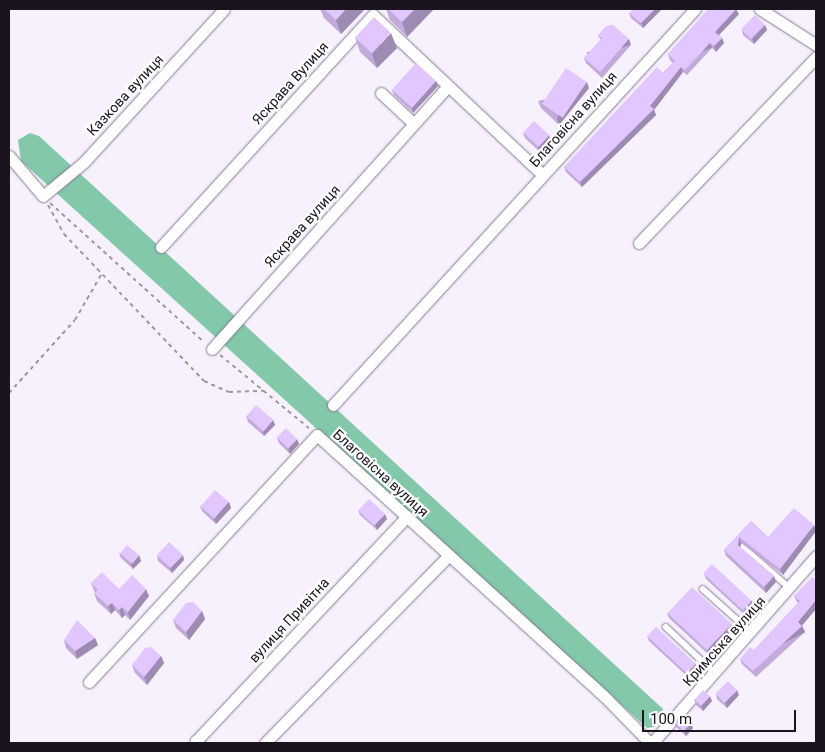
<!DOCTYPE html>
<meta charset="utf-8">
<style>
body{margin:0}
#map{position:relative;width:825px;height:752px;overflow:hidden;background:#f6f1fd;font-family:Roboto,sans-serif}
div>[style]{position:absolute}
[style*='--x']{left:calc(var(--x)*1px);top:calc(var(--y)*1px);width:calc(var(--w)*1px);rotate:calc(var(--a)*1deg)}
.forest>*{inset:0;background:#82c8a9}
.path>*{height:2px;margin-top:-1px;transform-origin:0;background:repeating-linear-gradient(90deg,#9d98a4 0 4px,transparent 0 8px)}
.roads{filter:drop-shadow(0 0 1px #867995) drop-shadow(0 0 1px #867995)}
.service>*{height:5.5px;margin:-2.75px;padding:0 2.75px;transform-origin:2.75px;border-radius:2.75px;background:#fff}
.minor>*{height:11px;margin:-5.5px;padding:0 5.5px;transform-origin:5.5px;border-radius:5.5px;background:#fff}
.wall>*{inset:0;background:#c2aadb}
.shaded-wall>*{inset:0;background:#9e8bb2;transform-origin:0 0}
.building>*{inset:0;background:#e1c6ff;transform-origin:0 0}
span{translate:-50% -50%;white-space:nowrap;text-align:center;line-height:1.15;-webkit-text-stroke:4.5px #fff;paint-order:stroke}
.street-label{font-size:14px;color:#19141e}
.frame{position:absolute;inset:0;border:10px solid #19141e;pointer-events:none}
.scale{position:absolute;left:642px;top:710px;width:154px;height:22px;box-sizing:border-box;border:2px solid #19141e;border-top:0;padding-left:6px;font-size:15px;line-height:18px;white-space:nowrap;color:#19141e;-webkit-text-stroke:4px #fff;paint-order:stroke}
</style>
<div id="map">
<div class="forest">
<div style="clip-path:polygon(30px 133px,39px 136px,663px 709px,654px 727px,647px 728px,21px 161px,18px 140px)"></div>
</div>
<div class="path">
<div style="--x:50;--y:203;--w:207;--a:42.1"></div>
<div style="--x:48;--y:205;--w:33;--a:61"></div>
<div style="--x:64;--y:234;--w:203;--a:46.4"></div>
<div style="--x:204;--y:381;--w:27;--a:24"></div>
<div style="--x:229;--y:392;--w:34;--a:-2"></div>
<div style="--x:220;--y:355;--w:115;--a:39.4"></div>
<div style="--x:9;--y:393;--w:98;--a:-47.9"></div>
<div style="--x:75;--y:320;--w:54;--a:-60.1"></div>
</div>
<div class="roads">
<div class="service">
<div style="--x:743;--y:547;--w:62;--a:41.1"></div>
<div style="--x:703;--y:589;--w:63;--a:41.8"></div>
<div style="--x:666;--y:627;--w:67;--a:43.2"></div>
</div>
<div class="minor">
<div style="--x:760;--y:9;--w:67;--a:32.7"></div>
<div style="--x:381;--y:93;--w:45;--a:43.2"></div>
<div style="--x:9;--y:156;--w:52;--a:49.6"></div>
<div style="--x:43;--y:196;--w:53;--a:-39.7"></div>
<div style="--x:84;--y:162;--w:207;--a:-47.5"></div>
<div style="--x:639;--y:243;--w:257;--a:-46.4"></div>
<div style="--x:161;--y:247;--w:314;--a:-47.6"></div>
<div style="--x:373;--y:15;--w:233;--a:43.3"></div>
<div style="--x:212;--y:349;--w:353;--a:-48.1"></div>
<div style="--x:333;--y:405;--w:537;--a:-47.57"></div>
<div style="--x:89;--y:682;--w:336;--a:-47.3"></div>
<div style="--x:317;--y:435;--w:389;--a:42.3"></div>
<div style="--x:605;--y:697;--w:64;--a:45.6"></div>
<div style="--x:199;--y:743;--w:4;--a:-146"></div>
<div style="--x:196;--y:741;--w:308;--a:-46.8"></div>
<div style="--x:265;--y:743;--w:263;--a:-45.6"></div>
<div style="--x:652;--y:743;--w:249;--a:-48.7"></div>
</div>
</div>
<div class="wall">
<div style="clip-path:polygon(320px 9px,365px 9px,341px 34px,324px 18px)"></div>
<div style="clip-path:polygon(386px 9px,434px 9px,407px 37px,390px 20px)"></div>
<div style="clip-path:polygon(662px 9px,643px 28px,631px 18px,629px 13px)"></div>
<div style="clip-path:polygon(739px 14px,719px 35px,722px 38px,724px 43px,716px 52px,712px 48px,687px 75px,683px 72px,654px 110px,656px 115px,582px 187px,566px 172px,564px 167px,673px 63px,670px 60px,668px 54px)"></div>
<div style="clip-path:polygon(765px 25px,767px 30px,754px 44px,743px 35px,742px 30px)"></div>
<div style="clip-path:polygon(598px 35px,629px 39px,631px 45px,602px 78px,586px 63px,584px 58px,601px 40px)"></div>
<div style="clip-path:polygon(355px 37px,397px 48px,377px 68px,360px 52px)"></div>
<div style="clip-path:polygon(436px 81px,438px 86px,413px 113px,394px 95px,392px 90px)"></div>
<div style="clip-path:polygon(589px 88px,559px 125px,541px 108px,538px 101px)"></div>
<div style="clip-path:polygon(523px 133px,551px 140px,540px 152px,525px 138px)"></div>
<div style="clip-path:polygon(246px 416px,273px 420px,275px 425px,264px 436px,248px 422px)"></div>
<div style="clip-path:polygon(277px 438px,297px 439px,299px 444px,290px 454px,279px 443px)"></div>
<div style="clip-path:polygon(229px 502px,231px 508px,216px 524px,202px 511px,200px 506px)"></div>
<div style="clip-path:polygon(358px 510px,387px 519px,377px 530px,360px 515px)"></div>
<div style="clip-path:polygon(751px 521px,768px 537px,816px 531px,783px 575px,741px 543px,740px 547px,774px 576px,776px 582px,766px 593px,726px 556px,724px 550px)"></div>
<div style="clip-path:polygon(119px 553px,139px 555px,141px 561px,133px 569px,121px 558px)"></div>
<div style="clip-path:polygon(157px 556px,184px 560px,172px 573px,158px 561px)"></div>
<div style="clip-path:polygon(704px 574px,752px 601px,754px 607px,746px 616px,706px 579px)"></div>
<div style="clip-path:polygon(816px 579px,816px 609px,802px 625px,805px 632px,756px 677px,742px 664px,740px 659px,754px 650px,798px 603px,797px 602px,794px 596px)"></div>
<div style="clip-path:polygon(91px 583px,119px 589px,149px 596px,130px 620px,125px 615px,122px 618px,115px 610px,111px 614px,97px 601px,94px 593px,95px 592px,94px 591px)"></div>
<div style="clip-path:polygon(202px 611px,205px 619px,189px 640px,176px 628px,173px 620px)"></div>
<div style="clip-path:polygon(667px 613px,733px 629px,709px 655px,669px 618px)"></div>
<div style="clip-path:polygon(647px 636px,696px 664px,697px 669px,689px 678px,649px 641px)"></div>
<div style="clip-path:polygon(95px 638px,98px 645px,77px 659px,66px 648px,64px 640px)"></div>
<div style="clip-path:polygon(161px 656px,164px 663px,147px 685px,135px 673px,132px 665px)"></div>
<div style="clip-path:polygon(716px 694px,739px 695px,727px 708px,717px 699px)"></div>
<div style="clip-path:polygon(694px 699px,712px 701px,703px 711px,696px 705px)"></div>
<div style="clip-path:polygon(674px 722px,693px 728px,686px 736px,676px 727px)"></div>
</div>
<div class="shaded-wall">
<div style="clip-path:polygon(346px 9px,365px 9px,341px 34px,336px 20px)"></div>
<div style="clip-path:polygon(415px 9px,434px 9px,407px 37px,402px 22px)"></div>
<div style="clip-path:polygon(655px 9px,662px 9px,643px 28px,641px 23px)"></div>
<div style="clip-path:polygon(736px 9px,739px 14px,717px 37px,715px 32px)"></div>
<div style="clip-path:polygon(765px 25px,767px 30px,754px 44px,752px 39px)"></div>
<div style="clip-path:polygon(391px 33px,397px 48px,377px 68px,372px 54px)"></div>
<div style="clip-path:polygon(722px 38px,724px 43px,716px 52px,714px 46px)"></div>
<div style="left:629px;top:39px;width:6px;height:44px;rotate:72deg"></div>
<div style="left:710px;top:43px;width:5px;height:37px;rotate:68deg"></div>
<div style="clip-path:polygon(681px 67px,683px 72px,654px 110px,656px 115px,582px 187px,580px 182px,650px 106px)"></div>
<div style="clip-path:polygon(436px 81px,438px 86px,413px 113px,412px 108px)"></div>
<div style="clip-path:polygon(587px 82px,589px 88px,559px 125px,557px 118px)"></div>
<div style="clip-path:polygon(549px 135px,551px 140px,540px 152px,538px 147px)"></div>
<div style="clip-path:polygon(273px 420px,275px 425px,264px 436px,263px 431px)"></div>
<div style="clip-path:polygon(297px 439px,299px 444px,290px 454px,288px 448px)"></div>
<div style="clip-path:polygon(229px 502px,231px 508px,216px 524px,214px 519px)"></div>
<div style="clip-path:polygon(385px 514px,387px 519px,377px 530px,375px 525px)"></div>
<div style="clip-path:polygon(814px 525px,816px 531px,783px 575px,780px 569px)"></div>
<div style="clip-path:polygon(739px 537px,741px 543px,740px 551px,738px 545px)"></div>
<div style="clip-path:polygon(139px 555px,141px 561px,133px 569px,131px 564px)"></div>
<div style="clip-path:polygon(183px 555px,184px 560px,172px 573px,170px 568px)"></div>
<div style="clip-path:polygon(774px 576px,776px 582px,766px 593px,764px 587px)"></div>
<div style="clip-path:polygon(146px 589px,149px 596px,130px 620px,128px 612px)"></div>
<div style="clip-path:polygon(816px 600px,816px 609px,800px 628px,798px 622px)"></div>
<div style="clip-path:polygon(752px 601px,754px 607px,746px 616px,744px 611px)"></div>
<div style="clip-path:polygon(112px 603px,115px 610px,111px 614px,108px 606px)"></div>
<div style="clip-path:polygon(122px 607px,125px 615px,122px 618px,119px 610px)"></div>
<div style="clip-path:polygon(202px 611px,205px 619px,189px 640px,186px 632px)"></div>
<div style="clip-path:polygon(732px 624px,733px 629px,709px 655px,707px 650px)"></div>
<div style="left:802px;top:626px;width:7px;height:67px;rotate:63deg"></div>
<div style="clip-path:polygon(95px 638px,98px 645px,77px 659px,75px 651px)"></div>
<div style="clip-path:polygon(161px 656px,164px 663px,147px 685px,144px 677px)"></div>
<div style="clip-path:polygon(696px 664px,697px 669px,689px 678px,687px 673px)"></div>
<div style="clip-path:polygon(737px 690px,739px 695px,727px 708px,725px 703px)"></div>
<div style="clip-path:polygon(710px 696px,712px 701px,703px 711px,701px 706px)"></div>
<div style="clip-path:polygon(691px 723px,693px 728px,686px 736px,684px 731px)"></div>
</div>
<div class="building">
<div style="clip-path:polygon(324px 9px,346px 9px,336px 20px)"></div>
<div style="clip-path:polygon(388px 9px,415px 9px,402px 22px)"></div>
<div style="clip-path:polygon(633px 9px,655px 9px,641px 23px,629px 13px)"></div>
<div style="clip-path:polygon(708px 9px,736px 9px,715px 32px,722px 38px,714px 46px,710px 43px,685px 70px,681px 67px,650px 106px,654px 109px,580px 182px,564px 167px,657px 67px,663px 73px,675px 61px,668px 54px)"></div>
<div style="left:755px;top:15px;width:14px;height:20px;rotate:45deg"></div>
<div style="left:374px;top:17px;width:23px;height:28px;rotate:43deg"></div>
<div style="clip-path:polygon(613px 25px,629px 39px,600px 72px,584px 58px,602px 38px,598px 35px,606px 26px)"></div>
<div style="left:416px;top:63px;width:27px;height:36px;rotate:42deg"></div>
<div style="left:566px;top:68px;width:25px;height:43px;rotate:34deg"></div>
<div style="left:534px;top:121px;width:21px;height:16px;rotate:43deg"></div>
<div style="left:256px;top:405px;width:23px;height:15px;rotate:41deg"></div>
<div style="left:286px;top:428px;width:16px;height:13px;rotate:45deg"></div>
<div style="left:215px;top:490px;width:18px;height:22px;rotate:41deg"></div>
<div style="left:369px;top:499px;width:22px;height:16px;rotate:43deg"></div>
<div style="clip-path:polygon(794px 508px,814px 525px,780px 569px,739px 537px,738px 545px,774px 576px,764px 587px,724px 550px,751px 521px,768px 537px)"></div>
<div style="left:169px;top:542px;width:19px;height:18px;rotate:43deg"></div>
<div style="left:127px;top:545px;width:16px;height:11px;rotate:40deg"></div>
<div style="left:712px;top:564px;width:54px;height:13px;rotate:43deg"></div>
<div style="clip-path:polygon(102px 572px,119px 589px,132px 575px,146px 589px,128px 612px,122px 607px,119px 610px,112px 603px,108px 606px,94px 593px,98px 590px,91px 583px)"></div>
<div style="clip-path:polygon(812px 577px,816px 580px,816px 579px,816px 600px,798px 622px,802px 626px,753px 671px,740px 659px,750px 647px,754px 650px,800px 601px,794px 596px)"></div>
<div style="left:692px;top:587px;width:54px;height:36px;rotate:43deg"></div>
<div style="clip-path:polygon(193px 602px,202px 611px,186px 632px,173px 620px,186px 603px)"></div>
<div style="clip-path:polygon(77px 620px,95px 638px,75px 651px,64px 640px)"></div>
<div style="left:656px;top:627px;width:54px;height:13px;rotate:43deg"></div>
<div style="clip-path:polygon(151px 647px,161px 656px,144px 677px,132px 665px,145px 648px)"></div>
<div style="left:728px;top:681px;width:13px;height:18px;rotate:45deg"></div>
<div style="left:703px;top:690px;width:9px;height:13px;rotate:41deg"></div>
<div style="left:682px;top:714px;width:13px;height:11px;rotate:45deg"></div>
</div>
<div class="street-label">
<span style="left:290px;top:83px;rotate:-48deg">Яскрава Вулиця</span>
<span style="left:125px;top:95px;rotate:-47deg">Казкова вулиця</span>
<span style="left:573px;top:119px;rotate:-48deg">Благовісна вулиця</span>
<span style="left:302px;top:226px;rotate:-48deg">Яскрава вулиця</span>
<span style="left:381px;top:473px;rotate:42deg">Благовісна вулиця</span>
<span style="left:289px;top:620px;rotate:-47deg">вулиця Привітна</span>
<span style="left:724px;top:641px;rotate:-48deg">Кримська вулиця</span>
</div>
<div class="frame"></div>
<div class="scale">100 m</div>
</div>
